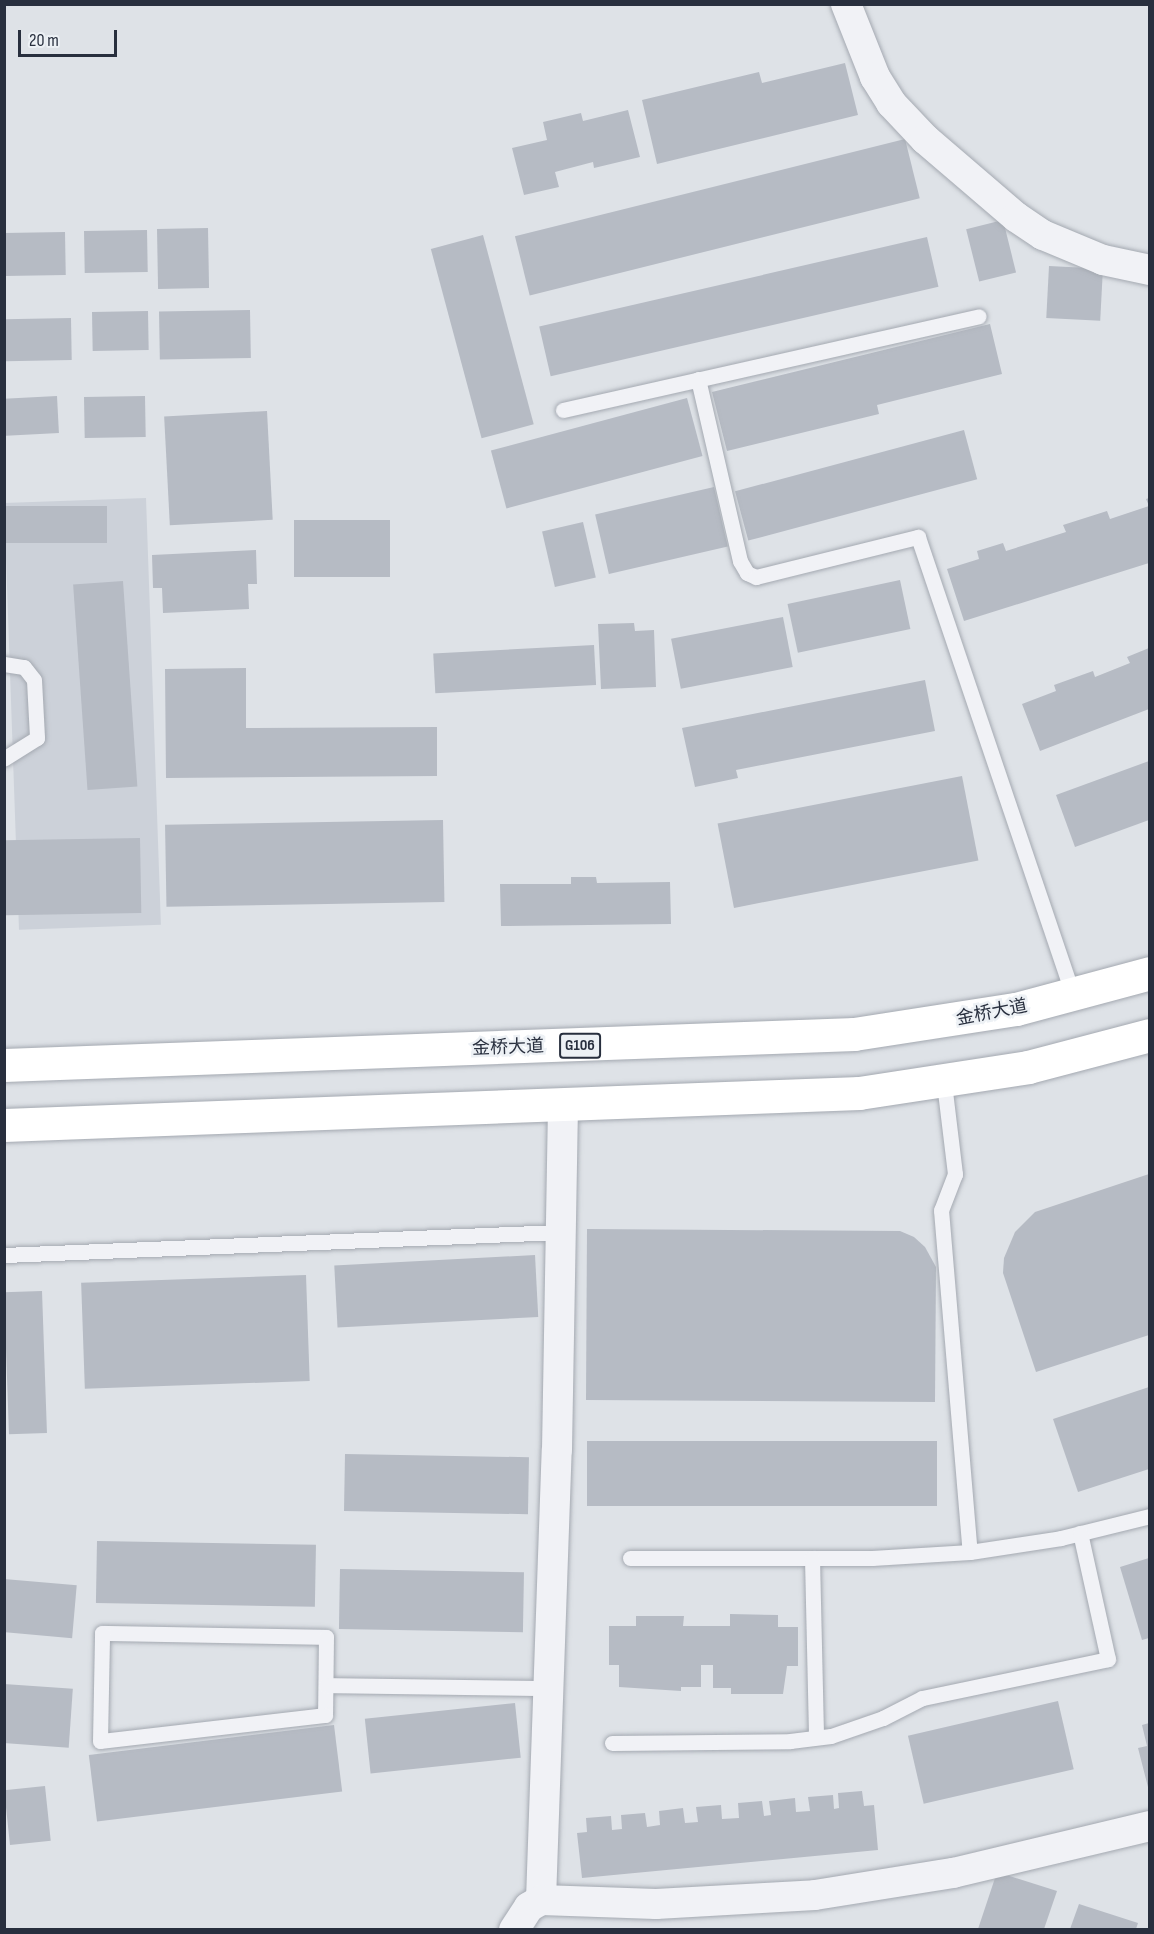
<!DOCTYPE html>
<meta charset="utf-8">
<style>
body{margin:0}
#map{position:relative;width:1154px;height:1934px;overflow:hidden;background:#dee2e7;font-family:"Sofia Sans Condensed","Noto Sans SC",sans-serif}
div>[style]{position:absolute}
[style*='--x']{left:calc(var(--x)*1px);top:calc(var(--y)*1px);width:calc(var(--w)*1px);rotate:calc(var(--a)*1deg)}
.built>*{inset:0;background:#ccd1d9;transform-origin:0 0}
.building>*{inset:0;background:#b6bbc4;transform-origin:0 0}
.roads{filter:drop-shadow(0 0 2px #a4a9b1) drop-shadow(0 0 2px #a4a9b1)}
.lane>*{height:15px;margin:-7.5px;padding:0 7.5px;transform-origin:7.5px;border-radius:7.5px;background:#f1f2f6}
.street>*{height:30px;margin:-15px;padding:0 15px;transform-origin:15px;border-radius:15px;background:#f1f2f6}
.highway>*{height:33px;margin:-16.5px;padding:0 16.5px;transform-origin:16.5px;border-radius:16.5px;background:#fff}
span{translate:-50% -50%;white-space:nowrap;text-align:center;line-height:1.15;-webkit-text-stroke:5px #edf1f5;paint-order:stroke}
.shield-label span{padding:2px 4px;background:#edf1f5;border:2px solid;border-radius:4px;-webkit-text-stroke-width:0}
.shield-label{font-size:16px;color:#282f3e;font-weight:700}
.street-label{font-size:18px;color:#282f3e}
.frame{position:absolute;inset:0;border:6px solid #282f3e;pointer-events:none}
.scale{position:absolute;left:18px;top:30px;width:99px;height:27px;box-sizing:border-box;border:3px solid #282f3e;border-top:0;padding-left:8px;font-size:18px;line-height:21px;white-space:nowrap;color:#282f3e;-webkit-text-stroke:4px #edf1f5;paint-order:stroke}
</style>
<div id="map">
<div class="built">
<div style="left:146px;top:498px;width:427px;height:142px;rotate:88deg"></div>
</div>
<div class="building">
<div style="clip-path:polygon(845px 63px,858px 115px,657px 164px,642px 100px,759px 72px,762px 83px)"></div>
<div style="clip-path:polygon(628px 110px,640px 157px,594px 168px,593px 162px,555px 172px,559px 187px,524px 195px,512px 148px,547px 140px,543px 122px,581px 113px,583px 121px)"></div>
<div style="left:905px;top:139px;width:61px;height:402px;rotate:76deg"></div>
<div style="left:1003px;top:220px;width:54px;height:38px;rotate:76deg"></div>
<div style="left:208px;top:228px;width:60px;height:51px;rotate:89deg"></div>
<div style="left:147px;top:230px;width:42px;height:63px;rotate:89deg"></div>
<div style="left:65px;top:232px;width:43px;height:61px;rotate:89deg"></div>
<div style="left:483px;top:235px;width:196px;height:54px;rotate:75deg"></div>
<div style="left:927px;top:237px;width:51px;height:398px;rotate:77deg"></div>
<div style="left:1049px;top:266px;width:54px;height:52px;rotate:3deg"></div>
<div style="left:250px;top:310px;width:48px;height:91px;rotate:89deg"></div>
<div style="left:148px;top:311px;width:39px;height:56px;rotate:89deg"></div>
<div style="left:71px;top:318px;width:42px;height:66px;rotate:89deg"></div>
<div style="clip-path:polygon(990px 324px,1002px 374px,877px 405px,879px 414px,727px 451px,712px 392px)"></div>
<div style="left:57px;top:396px;width:37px;height:53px;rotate:87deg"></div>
<div style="left:145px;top:396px;width:41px;height:61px;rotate:89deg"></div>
<div style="left:687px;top:398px;width:60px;height:203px;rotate:75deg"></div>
<div style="left:267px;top:411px;width:109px;height:103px;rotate:87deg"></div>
<div style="left:964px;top:430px;width:51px;height:237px;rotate:75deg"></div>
<div style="left:714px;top:487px;width:61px;height:122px;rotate:77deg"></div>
<div style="clip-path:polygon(1149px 498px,1149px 563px,964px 621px,947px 569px,979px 559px,977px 551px,1003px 543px,1006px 551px,1066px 532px,1063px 525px,1107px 511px,1110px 519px,1149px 506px,1146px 499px)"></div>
<div style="left:107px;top:506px;width:37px;height:103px;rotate:90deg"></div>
<div style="left:294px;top:520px;width:96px;height:57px"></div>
<div style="left:583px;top:522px;width:57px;height:42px;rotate:77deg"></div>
<div style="clip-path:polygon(256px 550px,257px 584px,248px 584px,249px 609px,163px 613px,162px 588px,153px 588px,152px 555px)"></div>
<div style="left:900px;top:580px;width:50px;height:115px;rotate:78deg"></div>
<div style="left:123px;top:581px;width:206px;height:50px;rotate:86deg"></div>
<div style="left:783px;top:617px;width:51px;height:114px;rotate:79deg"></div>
<div style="clip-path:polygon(634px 623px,635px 631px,654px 630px,656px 687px,601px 689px,598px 624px)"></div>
<div style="left:594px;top:645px;width:40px;height:161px;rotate:87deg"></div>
<div style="clip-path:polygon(1149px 648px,1149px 709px,1040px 751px,1022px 704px,1056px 691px,1054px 685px,1093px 671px,1095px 677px,1130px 663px,1127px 657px)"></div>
<div style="clip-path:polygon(246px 668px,246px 728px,437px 727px,437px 776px,166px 778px,165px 669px)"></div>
<div style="clip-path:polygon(925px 680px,935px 731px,736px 770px,738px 778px,695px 787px,682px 728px)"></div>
<div style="clip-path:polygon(1149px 761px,1149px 820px,1075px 847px,1056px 795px)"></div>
<div style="left:962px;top:776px;width:86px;height:249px;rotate:79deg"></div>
<div style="left:443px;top:820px;width:82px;height:278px;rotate:89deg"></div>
<div style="left:140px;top:838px;width:75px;height:136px;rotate:89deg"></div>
<div style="clip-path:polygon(571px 877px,596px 877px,597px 883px,670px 882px,671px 924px,501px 926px,500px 884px,571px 884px)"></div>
<div style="clip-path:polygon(1149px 1174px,1149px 1335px,1036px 1372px,1003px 1273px,1004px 1258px,1015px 1232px,1035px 1212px)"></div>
<div style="clip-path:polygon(587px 1229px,900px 1231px,914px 1237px,925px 1247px,936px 1267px,935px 1402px,586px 1400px)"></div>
<div style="left:535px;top:1255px;width:62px;height:201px;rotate:87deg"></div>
<div style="left:306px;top:1275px;width:106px;height:225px;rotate:88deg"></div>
<div style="left:42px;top:1291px;width:142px;height:38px;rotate:88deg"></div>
<div style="clip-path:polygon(1149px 1387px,1149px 1469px,1078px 1492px,1053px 1419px)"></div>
<div style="left:587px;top:1441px;width:350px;height:65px"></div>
<div style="left:345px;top:1454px;width:184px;height:57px;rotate:1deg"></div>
<div style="left:97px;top:1541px;width:219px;height:62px;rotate:1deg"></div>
<div style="clip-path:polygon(1149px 1558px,1149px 1638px,1142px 1640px,1120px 1567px)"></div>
<div style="left:340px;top:1569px;width:184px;height:60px;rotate:1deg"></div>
<div style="left:4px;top:1579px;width:73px;height:53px;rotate:5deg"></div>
<div style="clip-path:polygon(730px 1614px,778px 1615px,778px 1627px,798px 1627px,798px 1666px,787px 1666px,783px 1694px,731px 1694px,731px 1688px,713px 1688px,713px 1665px,701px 1665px,701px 1687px,681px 1687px,681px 1691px,619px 1687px,619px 1665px,609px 1665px,609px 1626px,636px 1626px,636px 1616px,684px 1616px,683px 1626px,730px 1626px)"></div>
<div style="left:4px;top:1684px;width:69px;height:59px;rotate:4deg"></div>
<div style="left:1058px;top:1701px;width:70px;height:154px;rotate:77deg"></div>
<div style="left:515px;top:1703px;width:55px;height:151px;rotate:84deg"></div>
<div style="clip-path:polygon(1149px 1723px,1149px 1791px,1138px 1748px,1147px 1746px,1142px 1725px)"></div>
<div style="left:334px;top:1725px;width:67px;height:247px;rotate:83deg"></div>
<div style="left:45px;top:1786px;width:55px;height:41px;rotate:84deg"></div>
<div style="clip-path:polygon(862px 1791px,864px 1806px,874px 1805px,878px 1850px,582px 1878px,577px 1833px,587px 1832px,586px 1818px,611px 1816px,612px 1830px,622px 1829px,621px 1815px,645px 1813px,647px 1827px,660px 1825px,659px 1811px,683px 1808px,685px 1823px,698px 1822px,696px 1807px,721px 1805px,722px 1819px,739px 1818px,738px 1803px,762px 1801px,764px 1816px,771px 1815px,769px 1801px,795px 1798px,796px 1812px,810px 1811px,808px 1797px,833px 1795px,834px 1809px,839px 1808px,838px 1793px)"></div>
<div style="clip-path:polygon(997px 1872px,1057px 1891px,1044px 1929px,978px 1929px)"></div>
<div style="clip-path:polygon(1079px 1904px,1138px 1923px,1136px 1929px,1070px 1929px)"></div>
</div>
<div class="roads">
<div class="lane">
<div style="--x:698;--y:379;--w:187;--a:77"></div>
<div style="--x:740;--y:561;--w:14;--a:60"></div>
<div style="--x:747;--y:573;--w:10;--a:24"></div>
<div style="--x:756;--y:577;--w:167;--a:-13.9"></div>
<div style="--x:918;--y:537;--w:484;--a:71.3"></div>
<div style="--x:563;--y:410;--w:426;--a:-12.7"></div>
<div style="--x:4;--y:664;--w:20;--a:9"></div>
<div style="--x:24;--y:667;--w:16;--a:52"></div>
<div style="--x:34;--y:680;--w:58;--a:87"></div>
<div style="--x:37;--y:738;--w:39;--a:148"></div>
<div style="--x:944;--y:1083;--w:92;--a:83.1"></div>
<div style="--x:955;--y:1174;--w:39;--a:111"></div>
<div style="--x:941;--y:1210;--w:343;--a:85.2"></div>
<div style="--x:4;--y:1255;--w:556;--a:-2.37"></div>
<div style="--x:630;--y:1558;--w:242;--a:0"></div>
<div style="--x:872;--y:1558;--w:98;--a:-3.5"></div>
<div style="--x:970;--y:1552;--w:92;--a:-8.7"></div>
<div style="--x:1061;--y:1538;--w:92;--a:-13.9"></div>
<div style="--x:812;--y:1558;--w:179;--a:88.7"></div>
<div style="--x:102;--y:1633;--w:224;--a:1"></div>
<div style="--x:326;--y:1637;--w:78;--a:90.7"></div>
<div style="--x:325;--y:1715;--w:226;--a:173.4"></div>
<div style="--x:100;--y:1741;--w:108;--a:-88.9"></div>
<div style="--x:326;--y:1685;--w:222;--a:0.8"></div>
<div style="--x:612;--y:1743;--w:178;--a:-0.6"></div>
<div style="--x:790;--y:1741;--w:41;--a:-7"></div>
<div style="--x:831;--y:1736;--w:55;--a:-19.1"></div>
<div style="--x:883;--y:1718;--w:44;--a:-27.1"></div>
<div style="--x:922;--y:1698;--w:190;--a:-11.8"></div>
<div style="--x:1108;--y:1659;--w:129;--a:-102.5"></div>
</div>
<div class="street">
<div style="--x:846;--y:4;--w:79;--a:68.3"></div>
<div style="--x:875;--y:77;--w:31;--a:58"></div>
<div style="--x:891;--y:103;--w:50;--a:46.6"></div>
<div style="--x:925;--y:139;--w:120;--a:40.6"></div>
<div style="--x:1016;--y:217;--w:32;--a:34"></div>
<div style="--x:1043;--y:235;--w:65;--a:22.6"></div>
<div style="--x:1103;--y:260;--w:48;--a:12"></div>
<div style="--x:541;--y:1900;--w:450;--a:-88"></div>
<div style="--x:557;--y:1450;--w:344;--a:-89"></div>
<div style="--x:514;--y:1930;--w:27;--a:-57"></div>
<div style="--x:529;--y:1907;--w:14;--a:-30"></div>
<div style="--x:541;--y:1900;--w:115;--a:2"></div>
<div style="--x:656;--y:1904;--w:159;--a:-3.2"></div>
<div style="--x:815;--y:1895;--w:140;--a:-9.1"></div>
<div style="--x:953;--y:1873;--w:203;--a:-13.4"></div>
</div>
<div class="highway">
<div style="--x:4;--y:1065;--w:851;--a:-2.09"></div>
<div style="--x:854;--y:1034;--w:164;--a:-8.8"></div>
<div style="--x:1016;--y:1009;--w:139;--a:-15"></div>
<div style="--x:4;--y:1125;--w:856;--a:-2.14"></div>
<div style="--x:859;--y:1093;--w:171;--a:-8.7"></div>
<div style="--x:1028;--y:1067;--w:126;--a:-14.7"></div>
</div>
</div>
<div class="shield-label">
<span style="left:580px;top:1046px">G106</span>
</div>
<div class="street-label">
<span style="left:992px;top:1013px;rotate:-11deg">金桥大道</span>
<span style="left:508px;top:1048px;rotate:-2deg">金桥大道</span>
</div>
<div class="frame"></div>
<div class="scale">20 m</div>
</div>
